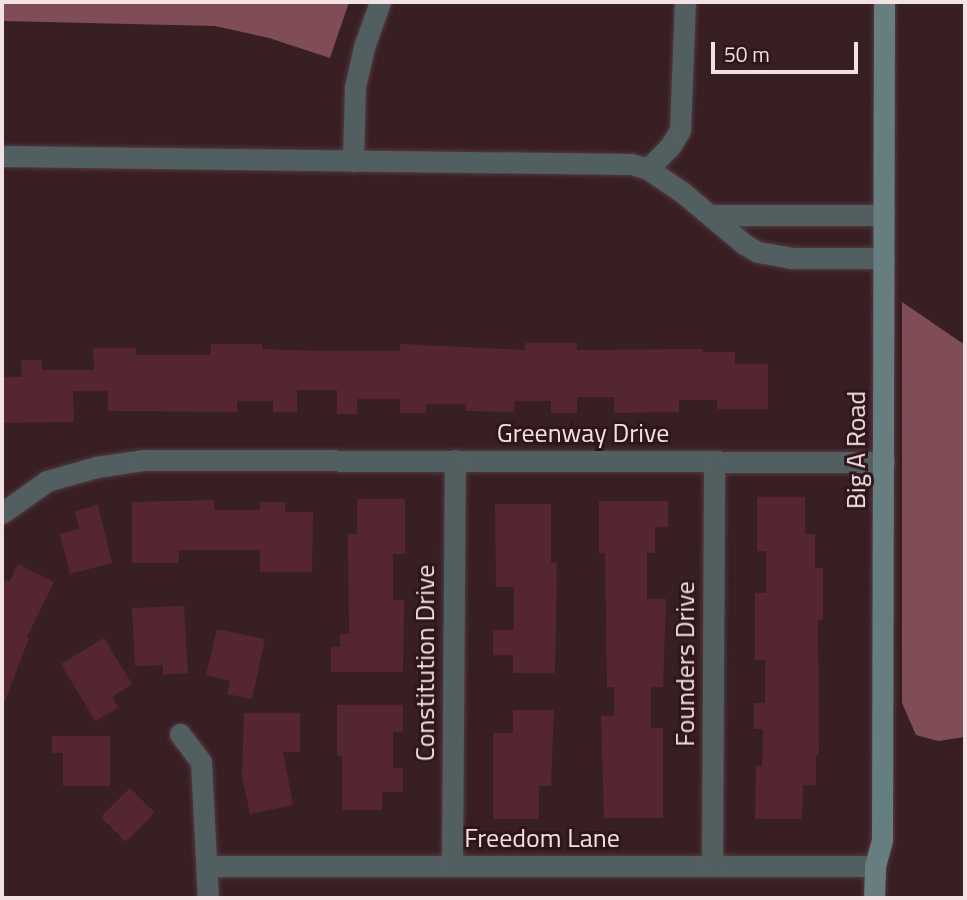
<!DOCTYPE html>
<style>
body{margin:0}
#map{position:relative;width:967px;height:900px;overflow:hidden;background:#381f24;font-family:"Titillium Web",sans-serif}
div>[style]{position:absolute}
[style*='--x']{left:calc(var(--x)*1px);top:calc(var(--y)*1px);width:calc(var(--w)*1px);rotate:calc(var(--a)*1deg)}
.forest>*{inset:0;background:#804c55}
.building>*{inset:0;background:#562630;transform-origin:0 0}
.roads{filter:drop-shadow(0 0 2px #523a3f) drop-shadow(0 0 2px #523a3f)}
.street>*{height:21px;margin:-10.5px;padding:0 10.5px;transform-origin:10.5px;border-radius:10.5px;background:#515f60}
.secondary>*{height:21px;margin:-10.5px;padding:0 10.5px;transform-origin:10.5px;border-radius:10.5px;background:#677e80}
span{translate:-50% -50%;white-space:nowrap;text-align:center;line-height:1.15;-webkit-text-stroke:6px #2e161a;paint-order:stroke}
.street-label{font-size:26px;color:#f3e2e4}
.frame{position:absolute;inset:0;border:4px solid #f3e2e4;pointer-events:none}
.scale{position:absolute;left:711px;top:42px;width:147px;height:32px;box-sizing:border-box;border:4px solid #f3e2e4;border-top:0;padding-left:9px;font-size:21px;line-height:24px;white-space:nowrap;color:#f3e2e4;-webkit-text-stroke:5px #2e161a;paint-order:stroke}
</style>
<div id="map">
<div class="forest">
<div style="clip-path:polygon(2px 2px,349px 2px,330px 58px,269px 38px,215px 26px,2px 21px)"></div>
<div style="clip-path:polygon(902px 302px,965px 345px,965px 737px,938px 741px,916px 735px,902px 703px)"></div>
</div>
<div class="building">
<div style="clip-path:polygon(525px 343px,577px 343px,577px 350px,703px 349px,703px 352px,735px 352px,735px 364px,768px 364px,768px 409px,717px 409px,717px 400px,679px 400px,679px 412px,614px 413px,614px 397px,577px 397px,577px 413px,551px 413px,551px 401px,515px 401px,514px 412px,466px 411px,466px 404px,426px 404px,426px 413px,400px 413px,400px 399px,357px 399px,357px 414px,337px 414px,337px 390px,297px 390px,297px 412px,273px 412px,273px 401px,237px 401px,237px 412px,108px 411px,108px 391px,73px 391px,74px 422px,2px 423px,2px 377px,22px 377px,21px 360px,42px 360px,42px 370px,94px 370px,93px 348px,136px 348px,136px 355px,211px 355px,211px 344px,262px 344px,262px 349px,317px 351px,400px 351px,400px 344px,525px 350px)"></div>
<div style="clip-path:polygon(757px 497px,805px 497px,805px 534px,815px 534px,815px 568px,823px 568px,823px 620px,818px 620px,819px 755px,816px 755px,816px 785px,803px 785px,802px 819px,755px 819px,756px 766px,762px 766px,763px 729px,754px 729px,754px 703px,765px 703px,765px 660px,755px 660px,755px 593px,766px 593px,766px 551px,757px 551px)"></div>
<div style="clip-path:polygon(357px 499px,405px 499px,405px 554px,393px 554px,393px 600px,404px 600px,403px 672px,331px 672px,331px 647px,340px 647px,340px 634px,349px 634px,348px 534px,357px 534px)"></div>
<div style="clip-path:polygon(214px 500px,214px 510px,260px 510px,260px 502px,285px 502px,285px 512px,313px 512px,312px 572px,260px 572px,260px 550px,179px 550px,179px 563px,132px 563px,132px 502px)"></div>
<div style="clip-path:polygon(599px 501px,668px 501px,668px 527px,655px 527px,655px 553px,647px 553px,647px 599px,666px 599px,663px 687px,651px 687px,651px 728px,663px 728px,663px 818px,604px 818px,601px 716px,614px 716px,614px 687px,607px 687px,605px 553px,599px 553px)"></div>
<div style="clip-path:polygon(495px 504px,551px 504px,551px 563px,557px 563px,555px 673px,513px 673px,513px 655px,493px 655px,493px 630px,514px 630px,514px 587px,496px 587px)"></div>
<div style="clip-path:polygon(98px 505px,112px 563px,70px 574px,60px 534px,79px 529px,75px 511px)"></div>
<div style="clip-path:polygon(18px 564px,54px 582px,27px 637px,29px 638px,3px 706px,2px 578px,9px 582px)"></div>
<div style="clip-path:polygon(184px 606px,188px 673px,163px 675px,163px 665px,135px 666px,132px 608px)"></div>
<div style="clip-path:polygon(217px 629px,265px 639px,252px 699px,227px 694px,230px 681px,206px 675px)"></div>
<div style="clip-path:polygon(104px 638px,132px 684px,112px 697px,118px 708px,95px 721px,61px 664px)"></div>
<div style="clip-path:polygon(337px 705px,403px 705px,403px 732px,393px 732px,393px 768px,403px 768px,403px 792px,382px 792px,382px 810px,342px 810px,342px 756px,337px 756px)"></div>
<div style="clip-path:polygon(513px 710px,554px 710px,551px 786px,539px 786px,539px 819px,493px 819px,493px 733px,513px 733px)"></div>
<div style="clip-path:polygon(244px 713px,300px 713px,300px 752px,283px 752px,293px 805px,250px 814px,242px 776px)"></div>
<div style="clip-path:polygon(52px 736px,110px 736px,110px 786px,63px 786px,63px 753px,52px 753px)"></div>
<div style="left:130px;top:788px;width:35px;height:41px;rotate:45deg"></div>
</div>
<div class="roads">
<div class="street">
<div style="--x:2;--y:156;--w:629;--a:0.73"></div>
<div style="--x:631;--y:164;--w:18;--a:16"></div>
<div style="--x:648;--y:169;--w:41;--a:34.1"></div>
<div style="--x:682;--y:192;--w:81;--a:40"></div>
<div style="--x:744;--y:244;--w:16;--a:30"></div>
<div style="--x:758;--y:252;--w:34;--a:10"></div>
<div style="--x:791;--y:258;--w:93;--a:0"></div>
<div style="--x:353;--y:161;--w:74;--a:-88.5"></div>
<div style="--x:355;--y:87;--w:41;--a:-77.3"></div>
<div style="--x:364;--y:47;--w:48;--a:-70.4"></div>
<div style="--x:648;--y:169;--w:33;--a:-46"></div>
<div style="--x:671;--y:145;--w:17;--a:-59"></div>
<div style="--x:680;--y:130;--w:128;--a:-87.8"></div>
<div style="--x:712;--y:215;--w:172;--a:0"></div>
<div style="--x:2;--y:513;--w:55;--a:-35.4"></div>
<div style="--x:47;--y:481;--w:51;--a:-15.9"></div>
<div style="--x:96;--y:467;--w:49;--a:-8.3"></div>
<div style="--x:144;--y:460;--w:740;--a:0.15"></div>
<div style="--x:180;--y:734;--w:35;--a:53"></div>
<div style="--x:201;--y:762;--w:136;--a:87.1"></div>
<div style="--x:208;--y:866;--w:667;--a:0"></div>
<div style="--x:452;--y:866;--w:406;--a:-89.6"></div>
<div style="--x:712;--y:866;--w:404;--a:-89.7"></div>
</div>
<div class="secondary">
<div style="--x:874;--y:898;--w:32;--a:-88"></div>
<div style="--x:875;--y:866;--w:28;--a:-75"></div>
<div style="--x:882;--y:839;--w:837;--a:-89.86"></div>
</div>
</div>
<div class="street-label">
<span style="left:583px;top:433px">Greenway Drive</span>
<span style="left:856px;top:450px;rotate:-90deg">Big A Road</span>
<span style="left:425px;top:663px;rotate:-90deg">Constitution Drive</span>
<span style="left:685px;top:664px;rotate:-90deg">Founders Drive</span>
<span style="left:542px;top:838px">Freedom Lane</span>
</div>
<div class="frame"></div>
<div class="scale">50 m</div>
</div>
